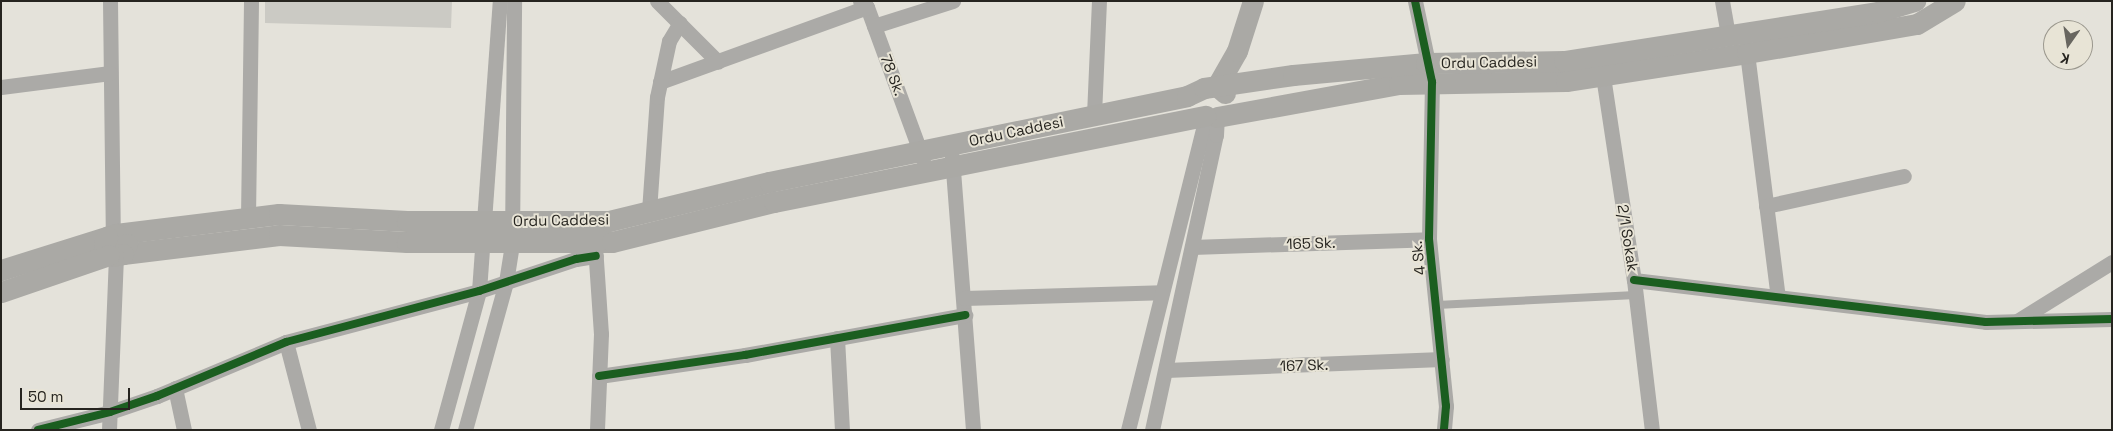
<!DOCTYPE html>
<style>
body{margin:0}
#map{position:relative;width:2113px;height:431px;overflow:hidden;background:#e4e2da;font-family:"Space Grotesk",sans-serif}
div>[style]{position:absolute}
[style*='--x']{left:calc(var(--x)*1px);top:calc(var(--y)*1px);width:calc(var(--w)*1px);rotate:calc(var(--a)*1deg)}
.building>*{inset:0;background:#cbcac4}
.service>*{height:8px;margin:-4px;padding:0 4px;transform-origin:4px;border-radius:4px;background:#abaaa7}
.minor>*{height:15px;margin:-7.5px;padding:0 7.5px;transform-origin:7.5px;border-radius:7.5px;background:#abaaa7}
.secondary>*{height:21px;margin:-10.5px;padding:0 10.5px;transform-origin:10.5px;border-radius:10.5px;background:#aaa9a5}
.cycleway>*{height:8px;margin:-4px;padding:0 4px;transform-origin:4px;border-radius:4px;background:#1b5e20}
span{translate:-50% -50%;white-space:nowrap;text-align:center;line-height:1.15;-webkit-text-stroke:4px #e8e4d6;paint-order:stroke}
.street-label{font-size:15px;color:#26241f}
.frame{position:absolute;inset:0;border:2px solid #26241f;pointer-events:none}
.north{position:absolute;left:2043px;top:20px;width:50px;height:50px;box-sizing:border-box;background:#e8e4d6;border:1px solid #9a978d;border-radius:50%;rotate:193deg;font-size:14px;font-weight:700;line-height:20px;text-align:center;color:#26241f}
.north::after{content:'';display:block;margin:auto;width:18px;height:22px;background:#686660;clip-path:polygon(50% 0,100% 100%,50% 72%,0 100%)}
.scale{position:absolute;left:20px;top:388px;width:110px;height:22px;box-sizing:border-box;border:2px solid #26241f;border-top:0;padding-left:6px;font-size:15px;line-height:18px;white-space:nowrap;color:#26241f;-webkit-text-stroke:4px #e8e4d6;paint-order:stroke}
</style>
<div id="map">
<div class="building">
<div style="clip-path:polygon(265px 1px,452px 1px,451px 28px,265px 23px)"></div>
</div>
<div class="service">
<div style="--x:1437;--y:305;--w:199;--a:-2.9"></div>
</div>
<div class="minor">
<div style="--x:110;--y:1;--w:233;--a:89.3"></div>
<div style="--x:657;--y:1;--w:86;--a:45"></div>
<div style="--x:860;--y:1;--w:9;--a:41"></div>
<div style="--x:867;--y:7;--w:162;--a:69.8"></div>
<div style="--x:1415;--y:1;--w:83;--a:78.1"></div>
<div style="--x:1432;--y:82;--w:157;--a:91.1"></div>
<div style="--x:1429;--y:239;--w:168;--a:84.2"></div>
<div style="--x:1446;--y:406;--w:24;--a:95"></div>
<div style="--x:1722;--y:1;--w:35;--a:80"></div>
<div style="--x:874;--y:26;--w:83;--a:-17.6"></div>
<div style="--x:1747;--y:53;--w:246;--a:82.8"></div>
<div style="--x:1603;--y:76;--w:206;--a:81.4"></div>
<div style="--x:1634;--y:280;--w:151;--a:83.2"></div>
<div style="--x:660;--y:82;--w:220;--a:-19.9"></div>
<div style="--x:1;--y:87;--w:110;--a:-7.3"></div>
<div style="--x:1094;--y:115;--w:114;--a:-87.5"></div>
<div style="--x:952;--y:157;--w:274;--a:85.6"></div>
<div style="--x:1766;--y:206;--w:141;--a:-12.3"></div>
<div style="--x:649;--y:211;--w:114;--a:-86"></div>
<div style="--x:657;--y:97;--w:57;--a:-77.9"></div>
<div style="--x:669;--y:41;--w:21;--a:-59"></div>
<div style="--x:248;--y:217;--w:216;--a:-89.2"></div>
<div style="--x:595;--y:246;--w:88;--a:86.1"></div>
<div style="--x:601;--y:334;--w:96;--a:92.4"></div>
<div style="--x:1192;--y:247;--w:237;--a:-1.9"></div>
<div style="--x:1634;--y:280;--w:354;--a:6.8"></div>
<div style="--x:1986;--y:322;--w:126;--a:-1.4"></div>
<div style="--x:964;--y:298;--w:197;--a:-1.7"></div>
<div style="--x:2017;--y:321;--w:112;--a:-31.8"></div>
<div style="--x:837;--y:338;--w:92;--a:86.9"></div>
<div style="--x:286;--y:342;--w:91;--a:75.4"></div>
<div style="--x:1166;--y:370;--w:276;--a:-2.3"></div>
<div style="--x:599;--y:376;--w:148;--a:-8.2"></div>
<div style="--x:745;--y:355;--w:224;--a:-10.3"></div>
<div style="--x:175;--y:388;--w:43;--a:77.9"></div>
<div style="--x:38;--y:430;--w:74;--a:-14"></div>
<div style="--x:110;--y:412;--w:50;--a:-18.8"></div>
<div style="--x:157;--y:396;--w:140;--a:-22.7"></div>
<div style="--x:286;--y:342;--w:200;--a:-14.8"></div>
<div style="--x:479;--y:291;--w:102;--a:-18.3"></div>
<div style="--x:576;--y:259;--w:20;--a:-9"></div>
<div style="--x:109;--y:430;--w:173;--a:-87.7"></div>
<div style="--x:441;--y:430;--w:144;--a:-74.7"></div>
<div style="--x:479;--y:291;--w:291;--a:-85.9"></div>
<div style="--x:465;--y:430;--w:154;--a:-74.5"></div>
<div style="--x:506;--y:282;--w:39;--a:-81"></div>
<div style="--x:512;--y:243;--w:242;--a:-89.5"></div>
<div style="--x:1128;--y:430;--w:324;--a:-76"></div>
<div style="--x:1152;--y:430;--w:302;--a:-77.8"></div>
<div style="--x:1216;--y:135;--w:18;--a:-87"></div>
</div>
<div class="secondary">
<div style="--x:1225;--y:93;--w:11;--a:-139"></div>
<div style="--x:1217;--y:86;--w:40;--a:-60.3"></div>
<div style="--x:1237;--y:51;--w:52;--a:-72.3"></div>
<div style="--x:1217;--y:117;--w:185;--a:-10.3"></div>
<div style="--x:1399;--y:84;--w:167;--a:-1"></div>
<div style="--x:1566;--y:81;--w:183;--a:-8.8"></div>
<div style="--x:1747;--y:53;--w:172;--a:-9.7"></div>
<div style="--x:1917;--y:24;--w:44;--a:-31.2"></div>
<div style="--x:116;--y:234;--w:164;--a:-7"></div>
<div style="--x:279;--y:214;--w:128;--a:3.1"></div>
<div style="--x:407;--y:221;--w:202;--a:0"></div>
<div style="--x:609;--y:221;--w:165;--a:-13.7"></div>
<div style="--x:769;--y:182;--w:427;--a:-11.6"></div>
<div style="--x:1187;--y:96;--w:19;--a:-25"></div>
<div style="--x:1204;--y:88;--w:90;--a:-8.3"></div>
<div style="--x:1293;--y:75;--w:134;--a:-5.2"></div>
<div style="--x:1426;--y:63;--w:138;--a:-0.8"></div>
<div style="--x:1564;--y:61;--w:318;--a:-8.9"></div>
<div style="--x:1878;--y:12;--w:39;--a:-17"></div>
<div style="--x:123;--y:254;--w:157;--a:-6.9"></div>
<div style="--x:279;--y:235;--w:128;--a:3.1"></div>
<div style="--x:407;--y:242;--w:205;--a:0"></div>
<div style="--x:612;--y:242;--w:167;--a:-13.9"></div>
<div style="--x:774;--y:202;--w:440;--a:-11.3"></div>
<div style="--x:1;--y:270;--w:121;--a:-17.4"></div>
<div style="--x:116;--y:234;--w:15;--a:42"></div>
<div style="--x:127;--y:244;--w:11;--a:112"></div>
<div style="--x:123;--y:254;--w:10;--a:169"></div>
<div style="--x:113;--y:256;--w:8;--a:-150"></div>
<div style="--x:106;--y:252;--w:8;--a:-104"></div>
<div style="--x:104;--y:244;--w:8;--a:-67"></div>
<div style="--x:1;--y:292;--w:114;--a:-18.9"></div>
</div>
<div class="cycleway">
<div style="--x:1415;--y:1;--w:83;--a:78.1"></div>
<div style="--x:1432;--y:82;--w:157;--a:91.1"></div>
<div style="--x:1429;--y:239;--w:168;--a:84.2"></div>
<div style="--x:1446;--y:406;--w:24;--a:95"></div>
<div style="--x:1634;--y:280;--w:354;--a:6.8"></div>
<div style="--x:1986;--y:322;--w:126;--a:-1.4"></div>
<div style="--x:599;--y:376;--w:148;--a:-8.2"></div>
<div style="--x:745;--y:355;--w:224;--a:-10.3"></div>
<div style="--x:38;--y:430;--w:74;--a:-14"></div>
<div style="--x:110;--y:412;--w:50;--a:-18.8"></div>
<div style="--x:157;--y:396;--w:140;--a:-22.7"></div>
<div style="--x:286;--y:342;--w:200;--a:-14.8"></div>
<div style="--x:479;--y:291;--w:102;--a:-18.3"></div>
<div style="--x:576;--y:259;--w:20;--a:-9"></div>
</div>
<div class="street-label">
<span style="left:1489px;top:62px;rotate:-1deg">Ordu Caddesi</span>
<span style="left:893px;top:75px;rotate:69deg">78 Sk.</span>
<span style="left:1016px;top:131px;rotate:-12deg">Ordu Caddesi</span>
<span style="left:561px;top:220px;rotate:-1deg">Ordu Caddesi</span>
<span style="left:1628px;top:238px;rotate:81deg">2/1 Sokak</span>
<span style="left:1311px;top:243px;rotate:-2deg">165 Sk.</span>
<span style="left:1418px;top:258px;rotate:-96deg">4 Sk.</span>
<span style="left:1304px;top:365px;rotate:-2deg">167 Sk.</span>
</div>
<div class="frame"></div>
<div class="north">K</div>
<div class="scale">50 m</div>
</div>
